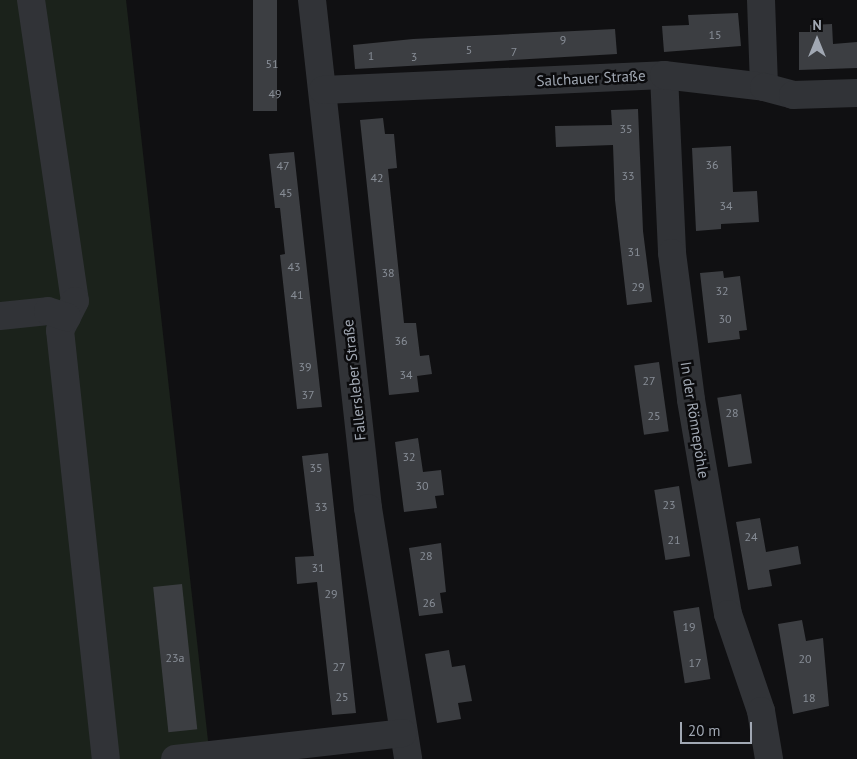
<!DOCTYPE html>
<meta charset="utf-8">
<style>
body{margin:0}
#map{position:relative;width:857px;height:759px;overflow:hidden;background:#101012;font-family:"PT Sans",sans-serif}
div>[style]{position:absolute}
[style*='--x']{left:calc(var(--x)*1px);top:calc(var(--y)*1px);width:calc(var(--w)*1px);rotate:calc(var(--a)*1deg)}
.green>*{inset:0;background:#1b221b}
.building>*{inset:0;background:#3c3e42;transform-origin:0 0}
.minor>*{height:28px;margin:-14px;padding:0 14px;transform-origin:14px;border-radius:14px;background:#313337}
span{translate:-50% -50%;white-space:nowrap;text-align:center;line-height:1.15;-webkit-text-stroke:5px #0b0b0d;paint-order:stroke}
.number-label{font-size:12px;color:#888e97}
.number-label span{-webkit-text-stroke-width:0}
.street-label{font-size:15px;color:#a1a8b3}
.north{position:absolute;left:792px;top:15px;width:50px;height:50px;-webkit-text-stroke:4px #0b0b0d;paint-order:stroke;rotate:0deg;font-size:14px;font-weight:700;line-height:20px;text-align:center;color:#a1a8b3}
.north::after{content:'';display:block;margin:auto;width:18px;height:22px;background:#a1a8b3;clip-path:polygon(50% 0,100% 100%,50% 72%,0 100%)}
.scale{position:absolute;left:680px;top:722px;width:72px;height:22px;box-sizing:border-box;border:2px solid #a1a8b3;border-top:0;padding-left:6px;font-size:15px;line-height:18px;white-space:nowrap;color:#a1a8b3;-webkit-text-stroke:4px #0b0b0d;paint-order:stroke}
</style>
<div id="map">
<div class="green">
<div style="clip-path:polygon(0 0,126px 0,210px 759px,0 759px)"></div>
</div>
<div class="building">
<div style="left:253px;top:0;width:24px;height:111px"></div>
<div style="clip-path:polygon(738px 13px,741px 46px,664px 52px,662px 26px,689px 25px,688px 15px)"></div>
<div style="clip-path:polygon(832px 24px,833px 44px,857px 42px,857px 68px,799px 70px,799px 32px,810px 32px,810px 25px)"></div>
<div style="clip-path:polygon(615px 29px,617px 54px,355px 69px,353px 45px,413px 39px)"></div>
<div style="clip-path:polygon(638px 109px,643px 231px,652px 302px,627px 305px,615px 200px,613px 145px,556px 147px,555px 126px,612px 125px,611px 110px)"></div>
<div style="clip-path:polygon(383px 118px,385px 134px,394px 134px,397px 168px,388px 169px,404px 323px,416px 323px,420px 356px,429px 355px,432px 374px,417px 376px,419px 392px,389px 395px,360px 120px)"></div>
<div style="clip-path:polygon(731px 146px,733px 192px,757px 191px,759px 222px,721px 224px,721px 229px,696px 231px,692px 148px)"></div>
<div style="clip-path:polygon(294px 152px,322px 407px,297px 409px,280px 255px,285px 254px,280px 208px,275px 208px,269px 154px)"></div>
<div style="clip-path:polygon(723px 271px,724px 278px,740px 276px,747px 330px,739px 331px,740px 339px,708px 343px,700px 273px)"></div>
<div style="left:659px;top:362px;width:70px;height:25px;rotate:82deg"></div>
<div style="left:741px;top:394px;width:70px;height:24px;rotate:81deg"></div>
<div style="clip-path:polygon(418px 438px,423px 472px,441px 470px,444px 495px,435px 496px,437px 508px,404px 512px,395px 442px)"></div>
<div style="clip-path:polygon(328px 453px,356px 713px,332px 715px,317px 582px,297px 584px,295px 557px,314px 556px,302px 456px)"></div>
<div style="left:679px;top:486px;width:71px;height:25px;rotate:81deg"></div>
<div style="clip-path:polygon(760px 518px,766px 552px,798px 546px,801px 564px,769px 570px,772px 586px,748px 590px,736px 522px)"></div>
<div style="clip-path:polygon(441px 543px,446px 592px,440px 593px,443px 613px,419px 616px,409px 548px)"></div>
<div style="left:182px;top:584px;width:146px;height:29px;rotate:84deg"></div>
<div style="left:699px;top:607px;width:73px;height:26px;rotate:81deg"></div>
<div style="clip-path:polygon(802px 620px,806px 641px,823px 638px,829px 706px,793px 714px,778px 624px)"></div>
<div style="clip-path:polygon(449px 650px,452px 667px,465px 665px,472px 701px,458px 703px,461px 719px,437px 723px,425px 654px)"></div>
</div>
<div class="minor">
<div style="--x:31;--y:0;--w:304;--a:81.7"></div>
<div style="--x:75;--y:301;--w:33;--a:117"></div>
<div style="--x:60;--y:330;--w:431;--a:83.9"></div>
<div style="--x:312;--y:0;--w:511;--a:83.71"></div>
<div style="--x:368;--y:508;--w:254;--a:80.9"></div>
<div style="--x:761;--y:0;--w:87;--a:88"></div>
<div style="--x:664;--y:75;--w:178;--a:87.4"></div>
<div style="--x:672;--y:253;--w:148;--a:82.6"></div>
<div style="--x:691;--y:400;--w:217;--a:80.2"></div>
<div style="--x:728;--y:614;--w:102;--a:71.2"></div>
<div style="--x:761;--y:711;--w:49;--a:80.5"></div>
<div style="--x:323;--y:90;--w:341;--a:-2.5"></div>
<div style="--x:664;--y:75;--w:101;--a:6.8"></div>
<div style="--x:764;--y:87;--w:30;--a:15"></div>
<div style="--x:793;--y:95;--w:64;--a:-1.8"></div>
<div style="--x:0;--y:316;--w:48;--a:-5.9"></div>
<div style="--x:48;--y:311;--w:20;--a:18"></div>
<div style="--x:175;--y:759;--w:229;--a:-6.5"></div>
</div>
<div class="number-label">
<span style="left:715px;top:35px">15</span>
<span style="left:563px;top:40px">9</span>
<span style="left:469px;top:50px">5</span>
<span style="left:514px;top:52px">7</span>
<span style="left:371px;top:56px">1</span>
<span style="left:414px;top:57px">3</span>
<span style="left:272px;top:64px">51</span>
<span style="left:275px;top:94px">49</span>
<span style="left:626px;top:129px">35</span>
<span style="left:712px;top:165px">36</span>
<span style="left:283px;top:166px">47</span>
<span style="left:628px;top:176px">33</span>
<span style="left:377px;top:178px">42</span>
<span style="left:286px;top:193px">45</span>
<span style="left:726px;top:206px">34</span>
<span style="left:634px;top:252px">31</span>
<span style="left:294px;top:267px">43</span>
<span style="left:388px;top:273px">38</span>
<span style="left:638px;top:287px">29</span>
<span style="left:722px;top:291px">32</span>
<span style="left:297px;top:295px">41</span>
<span style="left:725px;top:319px">30</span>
<span style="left:401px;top:341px">36</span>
<span style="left:305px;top:367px">39</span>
<span style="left:406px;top:375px">34</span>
<span style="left:649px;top:381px">27</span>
<span style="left:308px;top:395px">37</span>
<span style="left:732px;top:413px">28</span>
<span style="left:654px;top:416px">25</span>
<span style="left:409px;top:457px">32</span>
<span style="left:316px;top:468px">35</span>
<span style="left:422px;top:486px">30</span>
<span style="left:669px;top:505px">23</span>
<span style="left:321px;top:507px">33</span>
<span style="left:751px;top:537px">24</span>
<span style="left:674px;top:540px">21</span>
<span style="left:426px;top:556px">28</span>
<span style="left:318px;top:568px">31</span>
<span style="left:331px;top:594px">29</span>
<span style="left:429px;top:603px">26</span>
<span style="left:689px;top:627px">19</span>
<span style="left:175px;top:658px">23a</span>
<span style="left:805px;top:659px">20</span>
<span style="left:695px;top:663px">17</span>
<span style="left:339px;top:667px">27</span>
<span style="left:342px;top:697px">25</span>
<span style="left:809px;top:698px">18</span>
</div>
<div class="street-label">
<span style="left:591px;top:78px;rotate:-3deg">Salchauer Straße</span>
<span style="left:354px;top:380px;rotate:-96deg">Fallersleber Straße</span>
<span style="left:695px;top:420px;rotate:81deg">In der Rönnepöhle</span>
</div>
<div class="north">N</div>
<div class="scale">20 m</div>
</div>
